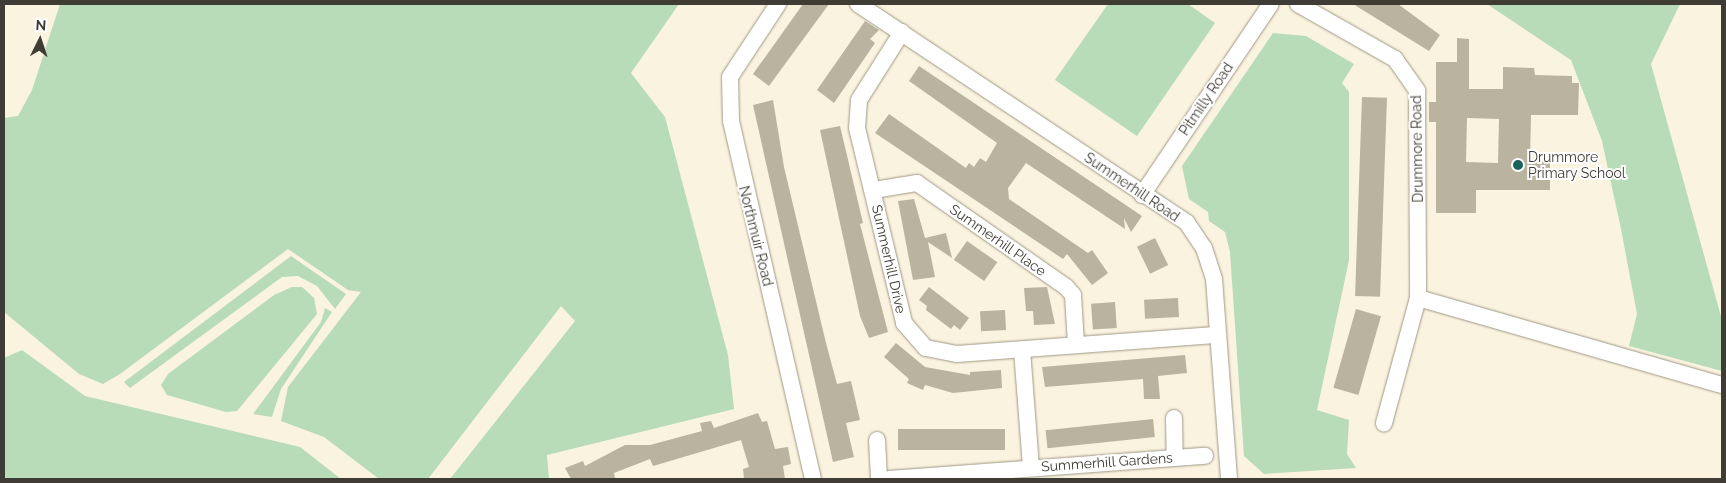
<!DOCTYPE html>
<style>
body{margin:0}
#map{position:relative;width:1726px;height:483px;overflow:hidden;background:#faf3df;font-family:Raleway,sans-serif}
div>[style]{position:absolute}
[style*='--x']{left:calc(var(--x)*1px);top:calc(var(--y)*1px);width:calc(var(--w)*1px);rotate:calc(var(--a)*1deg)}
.green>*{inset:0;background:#b7dcb7}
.building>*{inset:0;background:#bab3a0;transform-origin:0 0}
.roads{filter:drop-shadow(0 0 1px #9f9886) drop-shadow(0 0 1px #9f9886)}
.street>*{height:16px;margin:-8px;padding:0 8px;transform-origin:8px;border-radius:8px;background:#fff}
.dots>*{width:14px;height:14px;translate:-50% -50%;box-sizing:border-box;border:2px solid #fff;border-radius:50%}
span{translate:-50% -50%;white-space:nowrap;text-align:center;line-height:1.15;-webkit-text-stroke:4px #fff;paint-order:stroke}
.street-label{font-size:14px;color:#3f3c35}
.poi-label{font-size:14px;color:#3f3c35}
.left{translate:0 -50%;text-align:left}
.frame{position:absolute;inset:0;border:5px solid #3f3c35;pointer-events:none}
.north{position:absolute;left:15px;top:15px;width:50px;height:50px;-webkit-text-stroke:4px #fff;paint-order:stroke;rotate:4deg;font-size:14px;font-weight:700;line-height:20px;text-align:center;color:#3f3c35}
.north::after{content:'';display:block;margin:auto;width:18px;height:22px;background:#3f3c35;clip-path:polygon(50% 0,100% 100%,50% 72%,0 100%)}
</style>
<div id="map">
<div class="green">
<div style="clip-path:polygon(60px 4px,679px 4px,631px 73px,665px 117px,728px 355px,734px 409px,547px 455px,549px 479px,450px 479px,575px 321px,561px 306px,428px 479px,379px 479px,324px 437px,281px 421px,288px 387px,361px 292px,348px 290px,288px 249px,120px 374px,103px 384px,79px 374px,4px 312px,4px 118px,18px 116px,32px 90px)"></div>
<div style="clip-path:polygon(1108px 4px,1188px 4px,1215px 23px,1137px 136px,1055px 80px)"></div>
<div style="clip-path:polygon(1487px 4px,1680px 4px,1651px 64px,1722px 320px,1722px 371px,1629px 346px,1637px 314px,1621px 229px,1602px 141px,1571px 60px)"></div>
<div style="clip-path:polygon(1273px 33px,1306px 36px,1354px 64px,1342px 83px,1349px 92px,1349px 260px,1317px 410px,1349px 420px,1347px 454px,1356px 468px,1264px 474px,1244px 456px,1230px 252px,1225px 232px,1209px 221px,1208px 212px,1189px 199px,1182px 166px)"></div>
<div style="clip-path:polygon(291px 256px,346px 294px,335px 309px,317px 286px,298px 276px,282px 277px,130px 388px,124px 382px)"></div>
<div style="clip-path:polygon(292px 287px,302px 287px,314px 298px,317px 314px,237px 411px,226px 412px,167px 395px,161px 385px,168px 374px,274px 295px)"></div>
<div style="clip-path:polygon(325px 308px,332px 312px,281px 389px,272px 417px,253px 414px,321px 322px)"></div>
<div style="clip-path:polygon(22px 350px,85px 396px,300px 447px,341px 479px,4px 479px,4px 358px)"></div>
</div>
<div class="building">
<div style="clip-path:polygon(803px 4px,829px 4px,769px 86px,753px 74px)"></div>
<div style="clip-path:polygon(1353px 4px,1398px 4px,1440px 35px,1429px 51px)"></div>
<div style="clip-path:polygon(865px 21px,879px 30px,870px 39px,875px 43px,834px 103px,817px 90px)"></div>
<div style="clip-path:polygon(evenodd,1457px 38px,1469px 39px,1469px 89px,1503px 89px,1503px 67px,1534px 68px,1535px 75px,1572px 76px,1572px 83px,1579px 83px,1578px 115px,1531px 115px,1530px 161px,1550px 161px,1550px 190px,1476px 190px,1476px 213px,1436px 213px,1436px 122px,1429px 122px,1429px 102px,1436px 102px,1436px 62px,1457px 62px,1457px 38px,1467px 118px,1499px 119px,1498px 163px,1466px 162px,1467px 118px)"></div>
<div style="clip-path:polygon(919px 66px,1142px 216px,1131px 232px,1124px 218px,1125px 229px,1026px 163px,1008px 188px,1009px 199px,1088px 253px,1092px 250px,1108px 273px,1092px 285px,1067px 254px,1063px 259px,875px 133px,889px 114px,966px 168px,969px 163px,974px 167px,980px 158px,986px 162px,997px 143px,909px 81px)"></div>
<div style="left:1362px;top:97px;width:25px;height:199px;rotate:2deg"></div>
<div style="clip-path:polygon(773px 100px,784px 167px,826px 343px,837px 384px,851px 381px,860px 420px,846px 423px,854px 457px,833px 462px,753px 105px)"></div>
<div style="clip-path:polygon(840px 126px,863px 223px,860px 224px,888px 332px,869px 338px,860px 316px,820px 130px)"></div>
<div style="clip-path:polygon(914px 199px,925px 238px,946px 233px,952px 258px,928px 242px,935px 277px,913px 280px,898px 201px)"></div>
<div style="left:1155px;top:238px;width:30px;height:20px;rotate:64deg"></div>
<div style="left:967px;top:241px;width:37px;height:23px;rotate:35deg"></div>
<div style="clip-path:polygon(929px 287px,969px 318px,960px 330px,954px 325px,951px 329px,926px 310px,927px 306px,919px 300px)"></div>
<div style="clip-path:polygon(1047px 287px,1055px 324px,1034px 325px,1033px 311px,1026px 311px,1024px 288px)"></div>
<div style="left:1178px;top:298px;width:19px;height:34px;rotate:87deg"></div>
<div style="left:1115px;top:302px;width:26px;height:24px;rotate:86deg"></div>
<div style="left:1356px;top:309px;width:26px;height:82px;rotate:16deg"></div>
<div style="left:1005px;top:310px;width:20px;height:25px;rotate:87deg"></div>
<div style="clip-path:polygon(896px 343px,925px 367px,970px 375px,970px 372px,1001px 370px,1002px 388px,953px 393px,925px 385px,923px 390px,907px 383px,909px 379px,884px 357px)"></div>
<div style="clip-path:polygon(1185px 355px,1187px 373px,1158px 376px,1160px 399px,1144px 399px,1143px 379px,1045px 387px,1042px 367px)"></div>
<div style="clip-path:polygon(758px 413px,762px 422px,767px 421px,775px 449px,788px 447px,791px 464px,783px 466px,785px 479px,744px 479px,743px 469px,749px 467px,741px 440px,653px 466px,650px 459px,614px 473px,615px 479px,571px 479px,565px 468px,583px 461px,585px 466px,625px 445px,650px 445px,702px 431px,700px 423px,711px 421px,714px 428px)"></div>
<div style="left:1153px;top:419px;width:18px;height:108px;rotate:84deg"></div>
<div style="left:1005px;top:429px;width:21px;height:107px;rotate:90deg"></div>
</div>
<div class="roads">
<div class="street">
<div style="--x:778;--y:4;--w:87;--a:123.3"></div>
<div style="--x:730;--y:77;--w:44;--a:88.7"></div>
<div style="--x:731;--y:121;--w:367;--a:77.1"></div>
<div style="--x:858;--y:4;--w:395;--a:33.6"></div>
<div style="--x:1187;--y:223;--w:30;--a:56"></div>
<div style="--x:1204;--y:248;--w:33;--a:72"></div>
<div style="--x:1214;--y:279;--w:201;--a:85.7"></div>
<div style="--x:1298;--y:4;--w:112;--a:29.6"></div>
<div style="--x:1395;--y:59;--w:39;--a:55"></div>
<div style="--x:1417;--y:91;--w:207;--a:89.7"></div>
<div style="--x:1418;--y:298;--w:130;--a:105.2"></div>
<div style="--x:902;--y:32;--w:80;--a:122.3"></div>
<div style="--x:859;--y:100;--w:28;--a:94"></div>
<div style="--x:857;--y:128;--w:201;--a:76.4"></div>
<div style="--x:904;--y:323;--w:33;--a:49"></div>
<div style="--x:926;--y:348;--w:32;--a:11"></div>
<div style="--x:957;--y:354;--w:262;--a:-4.2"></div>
<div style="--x:874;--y:190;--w:44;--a:-9.2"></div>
<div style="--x:917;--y:183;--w:182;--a:34.9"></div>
<div style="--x:1066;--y:287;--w:11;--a:49"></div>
<div style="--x:1073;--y:295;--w:49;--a:86.5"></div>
<div style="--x:1142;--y:195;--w:230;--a:-56"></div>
<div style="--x:1418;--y:298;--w:316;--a:16"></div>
<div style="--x:1022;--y:350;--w:117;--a:85.6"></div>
<div style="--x:1174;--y:418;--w:39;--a:89"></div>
<div style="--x:877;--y:440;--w:39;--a:87"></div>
<div style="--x:889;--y:479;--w:317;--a:-4.2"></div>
</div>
</div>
<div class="dots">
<div style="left:1518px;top:165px;background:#18635a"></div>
</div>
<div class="street-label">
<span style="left:1206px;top:99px;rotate:-56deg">Pitmilly Road</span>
<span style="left:1417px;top:149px;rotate:-91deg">Drummore Road</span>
<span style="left:1132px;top:187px;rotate:34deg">Summerhill Road</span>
<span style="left:756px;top:236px;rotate:76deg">Northmuir Road</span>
<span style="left:998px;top:240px;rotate:35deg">Summerhill Place</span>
<span style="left:889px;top:259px;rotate:77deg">Summerhill Drive</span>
<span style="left:1107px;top:462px;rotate:-4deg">Summerhill Gardens</span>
</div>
<div class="poi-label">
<span class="left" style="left:1528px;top:165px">Drummore<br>Primary School</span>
</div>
<div class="frame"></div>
<div class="north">N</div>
</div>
